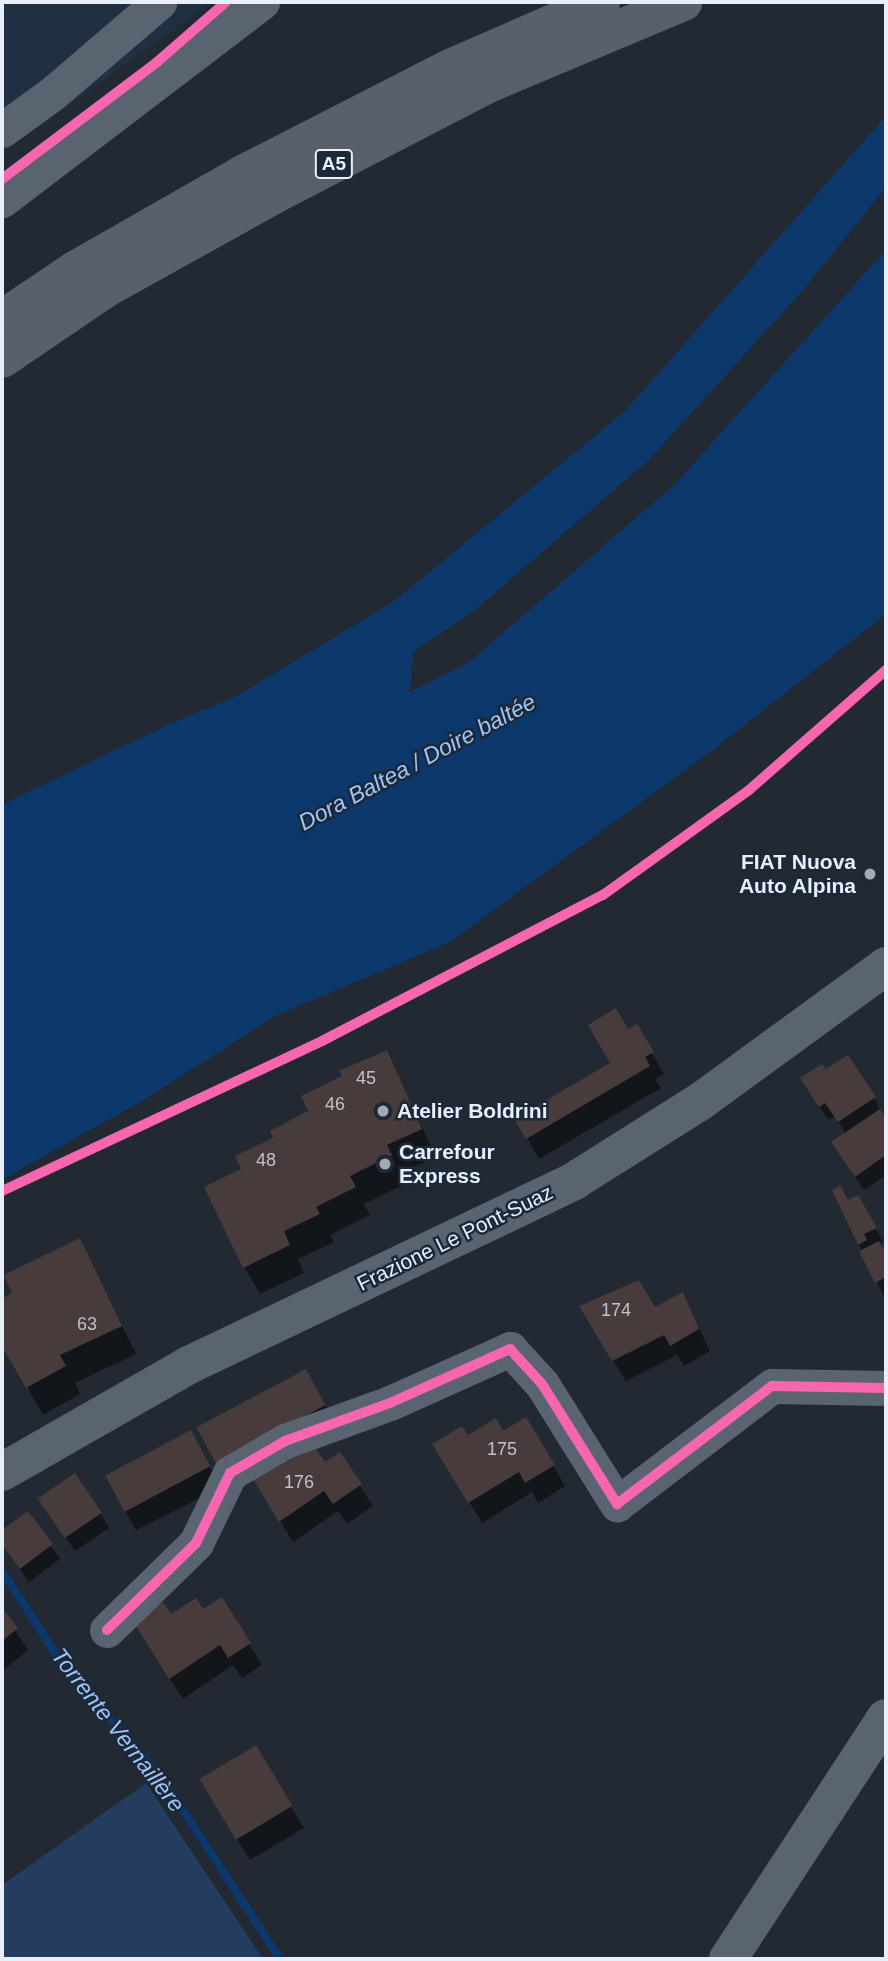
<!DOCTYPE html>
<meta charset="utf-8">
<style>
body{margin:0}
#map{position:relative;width:888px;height:1961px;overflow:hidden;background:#232932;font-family:Arial,sans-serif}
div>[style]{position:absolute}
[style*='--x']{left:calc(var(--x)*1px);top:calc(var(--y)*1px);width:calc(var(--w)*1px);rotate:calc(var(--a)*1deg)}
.built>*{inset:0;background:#212f42}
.green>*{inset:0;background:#243c5d}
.water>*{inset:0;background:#0c386c}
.shadow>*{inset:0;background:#0007}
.stream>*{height:8px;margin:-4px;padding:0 4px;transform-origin:4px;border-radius:4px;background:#0c386c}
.building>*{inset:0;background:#473b3c;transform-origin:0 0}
.minor>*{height:35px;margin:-17.5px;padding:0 17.5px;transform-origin:17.5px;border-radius:17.5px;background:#5a6471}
.major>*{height:38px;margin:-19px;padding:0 19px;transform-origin:19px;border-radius:19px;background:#5a6471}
.highway>*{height:38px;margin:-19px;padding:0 19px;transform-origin:19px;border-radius:19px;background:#59606a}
.cycleway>*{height:10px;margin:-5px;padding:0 5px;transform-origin:5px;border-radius:5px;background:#f766af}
.dots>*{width:19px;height:19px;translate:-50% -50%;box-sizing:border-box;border:4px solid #1d2838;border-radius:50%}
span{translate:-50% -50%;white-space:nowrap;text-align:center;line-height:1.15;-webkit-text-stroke:5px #1d2838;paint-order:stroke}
.number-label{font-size:18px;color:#c0c2ca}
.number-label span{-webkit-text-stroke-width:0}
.shield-label span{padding:2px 5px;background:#1d2838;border:2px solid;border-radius:5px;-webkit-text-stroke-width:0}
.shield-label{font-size:19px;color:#e8effa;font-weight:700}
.poi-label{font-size:21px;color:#e8effa;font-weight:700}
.right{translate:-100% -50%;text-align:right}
.left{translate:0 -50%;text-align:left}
.street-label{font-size:21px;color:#e8effa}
.water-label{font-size:23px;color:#9ec5f8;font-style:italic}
.frame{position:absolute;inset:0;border:4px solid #e8effa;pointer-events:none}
</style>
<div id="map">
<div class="built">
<div style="clip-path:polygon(2px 2px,212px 2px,2px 153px)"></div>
</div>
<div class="green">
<div style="clip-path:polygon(146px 1783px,263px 1959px,2px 1959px,2px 1885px)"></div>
</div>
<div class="water">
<div style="clip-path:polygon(886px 116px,886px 187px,804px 289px,649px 460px,475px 610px,413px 652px,410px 692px,468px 663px,674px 485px,886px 250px,886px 614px,714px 749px,450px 942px,275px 1016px,147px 1098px,2px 1180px,2px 805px,167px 725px,233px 698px,393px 602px,624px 412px)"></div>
</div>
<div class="shadow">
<div style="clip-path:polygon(636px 1026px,664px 1074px,655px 1079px,661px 1088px,539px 1159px,516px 1119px,612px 1063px,628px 1031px)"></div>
<div style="clip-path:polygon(386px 1052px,436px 1157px,401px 1173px,407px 1183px,364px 1204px,370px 1215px,330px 1235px,334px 1242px,298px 1259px,304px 1273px,260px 1294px,244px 1267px,244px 1169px,344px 1077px)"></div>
<div style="clip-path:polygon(826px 1072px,874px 1098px,886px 1121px,886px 1175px,864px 1190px,842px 1157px,846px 1134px,835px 1116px,828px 1120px,811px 1093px)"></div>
<div style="clip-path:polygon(858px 1197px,883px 1242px,879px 1244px,881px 1249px,886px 1246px,886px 1301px,859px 1244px,848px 1203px)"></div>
<div style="clip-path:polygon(80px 1241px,136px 1354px,75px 1383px,80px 1394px,43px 1415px,2px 1342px,2px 1301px)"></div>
<div style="clip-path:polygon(683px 1294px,710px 1351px,684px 1366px,677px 1355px,626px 1381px,593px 1328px,655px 1309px)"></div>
<div style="clip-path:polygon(318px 1393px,336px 1427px,309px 1441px,324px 1465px,339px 1454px,373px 1506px,347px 1524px,338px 1511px,293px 1542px,250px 1472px,228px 1483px,216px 1462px)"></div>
<div style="clip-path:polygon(503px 1434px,553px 1465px,565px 1486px,538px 1503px,532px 1492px,482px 1523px,447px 1466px,468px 1437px)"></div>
<div style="clip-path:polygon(203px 1453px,220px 1488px,136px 1530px,124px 1509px)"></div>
<div style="clip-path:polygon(40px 1500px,101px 1514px,109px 1528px,75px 1551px)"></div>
<div style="clip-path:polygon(28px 1513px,60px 1559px,29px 1582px,2px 1544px,2px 1532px)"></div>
<div style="clip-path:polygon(222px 1600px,262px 1665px,242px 1678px,233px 1665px,183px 1699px,147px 1643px,170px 1616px,203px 1611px)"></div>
<div style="clip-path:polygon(2px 1611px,28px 1650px,2px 1671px)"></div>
<div style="clip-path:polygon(214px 1801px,291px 1807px,304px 1828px,250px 1860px)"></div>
</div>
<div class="stream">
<div style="--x:2;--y:1571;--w:119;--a:57"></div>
<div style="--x:67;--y:1671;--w:140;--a:48.2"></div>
<div style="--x:160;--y:1775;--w:220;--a:56.9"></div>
</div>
<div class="building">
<div style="clip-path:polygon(616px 1008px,628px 1029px,637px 1024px,654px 1052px,645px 1057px,650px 1066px,526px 1139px,514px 1119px,610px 1063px,588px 1025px)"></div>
<div style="clip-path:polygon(387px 1050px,422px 1129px,387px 1145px,392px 1155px,350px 1176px,356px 1187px,316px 1207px,320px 1214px,284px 1231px,290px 1245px,243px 1268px,204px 1187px,241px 1169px,235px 1156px,273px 1138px,270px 1131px,308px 1111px,301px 1096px,342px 1076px,339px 1071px)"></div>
<div style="clip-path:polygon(848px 1055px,876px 1097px,838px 1122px,825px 1103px,819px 1107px,800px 1078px,822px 1064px,826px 1069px)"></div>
<div style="clip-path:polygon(880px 1109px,886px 1118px,886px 1155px,855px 1177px,831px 1142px)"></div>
<div style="clip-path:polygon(840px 1185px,848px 1200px,858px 1195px,877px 1228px,864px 1234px,867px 1240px,858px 1245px,832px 1190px)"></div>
<div style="clip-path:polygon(80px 1238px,122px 1326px,60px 1355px,66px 1366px,26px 1388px,2px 1346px,2px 1299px,12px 1293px,4px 1275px)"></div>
<div style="clip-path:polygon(879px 1241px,882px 1247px,886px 1244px,886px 1277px,875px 1283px,859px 1251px)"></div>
<div style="clip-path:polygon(639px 1280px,655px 1307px,683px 1292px,699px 1329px,670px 1346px,664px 1335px,612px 1361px,579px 1306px)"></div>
<div style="left:306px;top:1369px;width:41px;height:124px;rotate:62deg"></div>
<div style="clip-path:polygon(526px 1417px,555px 1465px,525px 1483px,519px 1472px,468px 1503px,432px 1444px,462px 1426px,468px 1435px,496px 1418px,503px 1431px)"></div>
<div style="left:191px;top:1430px;width:41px;height:97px;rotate:62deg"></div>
<div style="clip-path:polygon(310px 1440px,325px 1462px,340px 1452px,362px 1484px,333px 1504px,324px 1491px,279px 1522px,248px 1471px)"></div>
<div style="left:75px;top:1473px;width:48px;height:45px;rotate:56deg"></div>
<div style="clip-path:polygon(28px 1511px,53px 1544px,20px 1569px,2px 1545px,2px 1530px)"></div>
<div style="clip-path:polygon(222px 1597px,251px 1643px,228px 1658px,220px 1645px,169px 1679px,133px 1621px,163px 1602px,171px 1614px,196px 1598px,203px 1609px)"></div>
<div style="clip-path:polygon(2px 1608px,18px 1628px,2px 1641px)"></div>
<div style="left:256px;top:1745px;width:71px;height:66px;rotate:59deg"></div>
</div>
<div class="minor">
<div style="--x:2;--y:130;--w:63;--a:-36"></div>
<div style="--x:53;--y:93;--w:140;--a:-40.6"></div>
<div style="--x:2;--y:200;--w:327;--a:-37.3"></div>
<div style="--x:107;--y:1630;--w:124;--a:-44.3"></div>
<div style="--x:196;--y:1543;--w:78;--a:-64.1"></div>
<div style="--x:230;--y:1473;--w:64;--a:-30.2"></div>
<div style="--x:285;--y:1441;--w:112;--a:-19.9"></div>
<div style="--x:390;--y:1403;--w:132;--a:-24.2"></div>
<div style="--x:510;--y:1349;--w:47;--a:47.6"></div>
<div style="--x:542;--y:1384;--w:142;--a:58"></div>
<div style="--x:617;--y:1504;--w:195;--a:-37.3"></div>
<div style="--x:772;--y:1386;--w:114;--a:1"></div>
</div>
<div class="major">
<div style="--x:2;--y:1472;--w:215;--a:-29.8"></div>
<div style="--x:189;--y:1365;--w:427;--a:-25.5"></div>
<div style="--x:574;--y:1181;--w:150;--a:-32.2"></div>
<div style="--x:701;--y:1101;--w:229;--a:-36.1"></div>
<div style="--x:728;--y:1959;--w:288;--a:-56.8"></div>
</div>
<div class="highway">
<div style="--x:2;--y:319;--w:88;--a:-33.9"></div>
<div style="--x:75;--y:270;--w:193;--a:-29.7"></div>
<div style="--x:243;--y:174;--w:230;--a:-27.1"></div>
<div style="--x:448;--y:69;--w:167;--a:-23.6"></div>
<div style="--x:2;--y:359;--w:125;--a:-34.2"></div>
<div style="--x:105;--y:289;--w:191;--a:-29.1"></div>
<div style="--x:272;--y:196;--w:241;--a:-27.4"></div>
<div style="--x:486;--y:85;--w:214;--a:-22.8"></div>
</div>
<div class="cycleway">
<div style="--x:2;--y:179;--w:194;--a:-37"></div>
<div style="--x:157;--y:62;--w:91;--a:-41"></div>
<div style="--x:2;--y:1191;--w:353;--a:-25.1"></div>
<div style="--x:322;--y:1041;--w:317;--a:-27.5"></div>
<div style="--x:603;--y:895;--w:180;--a:-35.7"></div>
<div style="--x:749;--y:790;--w:182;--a:-41.2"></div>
<div style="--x:107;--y:1630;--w:124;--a:-44.3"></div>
<div style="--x:196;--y:1543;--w:78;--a:-64.1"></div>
<div style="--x:230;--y:1473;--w:64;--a:-30.2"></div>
<div style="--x:285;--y:1441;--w:112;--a:-19.9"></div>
<div style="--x:390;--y:1403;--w:132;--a:-24.2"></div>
<div style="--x:510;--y:1349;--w:47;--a:47.6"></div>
<div style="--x:542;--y:1384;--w:142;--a:58"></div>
<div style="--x:617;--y:1504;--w:195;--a:-37.3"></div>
<div style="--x:772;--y:1386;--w:114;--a:1"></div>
</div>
<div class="dots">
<div style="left:870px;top:874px;background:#a3aab4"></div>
<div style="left:383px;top:1111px;background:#a3aab4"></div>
<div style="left:385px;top:1164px;background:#a3aab4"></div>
</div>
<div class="number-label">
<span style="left:366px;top:1078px">45</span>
<span style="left:335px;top:1104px">46</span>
<span style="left:266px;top:1160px">48</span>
<span style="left:616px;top:1310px">174</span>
<span style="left:87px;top:1324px">63</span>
<span style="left:502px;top:1449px">175</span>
<span style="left:299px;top:1482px">176</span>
</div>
<div class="shield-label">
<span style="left:334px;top:164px">A5</span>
</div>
<div class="poi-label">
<span class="right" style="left:856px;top:874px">FIAT Nuova<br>Auto Alpina</span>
<span class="left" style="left:397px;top:1111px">Atelier Boldrini</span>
<span class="left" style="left:399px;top:1164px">Carrefour<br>Express</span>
</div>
<div class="street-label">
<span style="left:455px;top:1238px;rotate:-26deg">Frazione Le Pont-Suaz</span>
</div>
<div class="water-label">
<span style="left:417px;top:762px;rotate:-28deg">Dora Baltea / Doire baltée</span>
<span style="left:118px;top:1730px;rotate:52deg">Torrente Vernaillère</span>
</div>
<div class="frame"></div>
</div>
